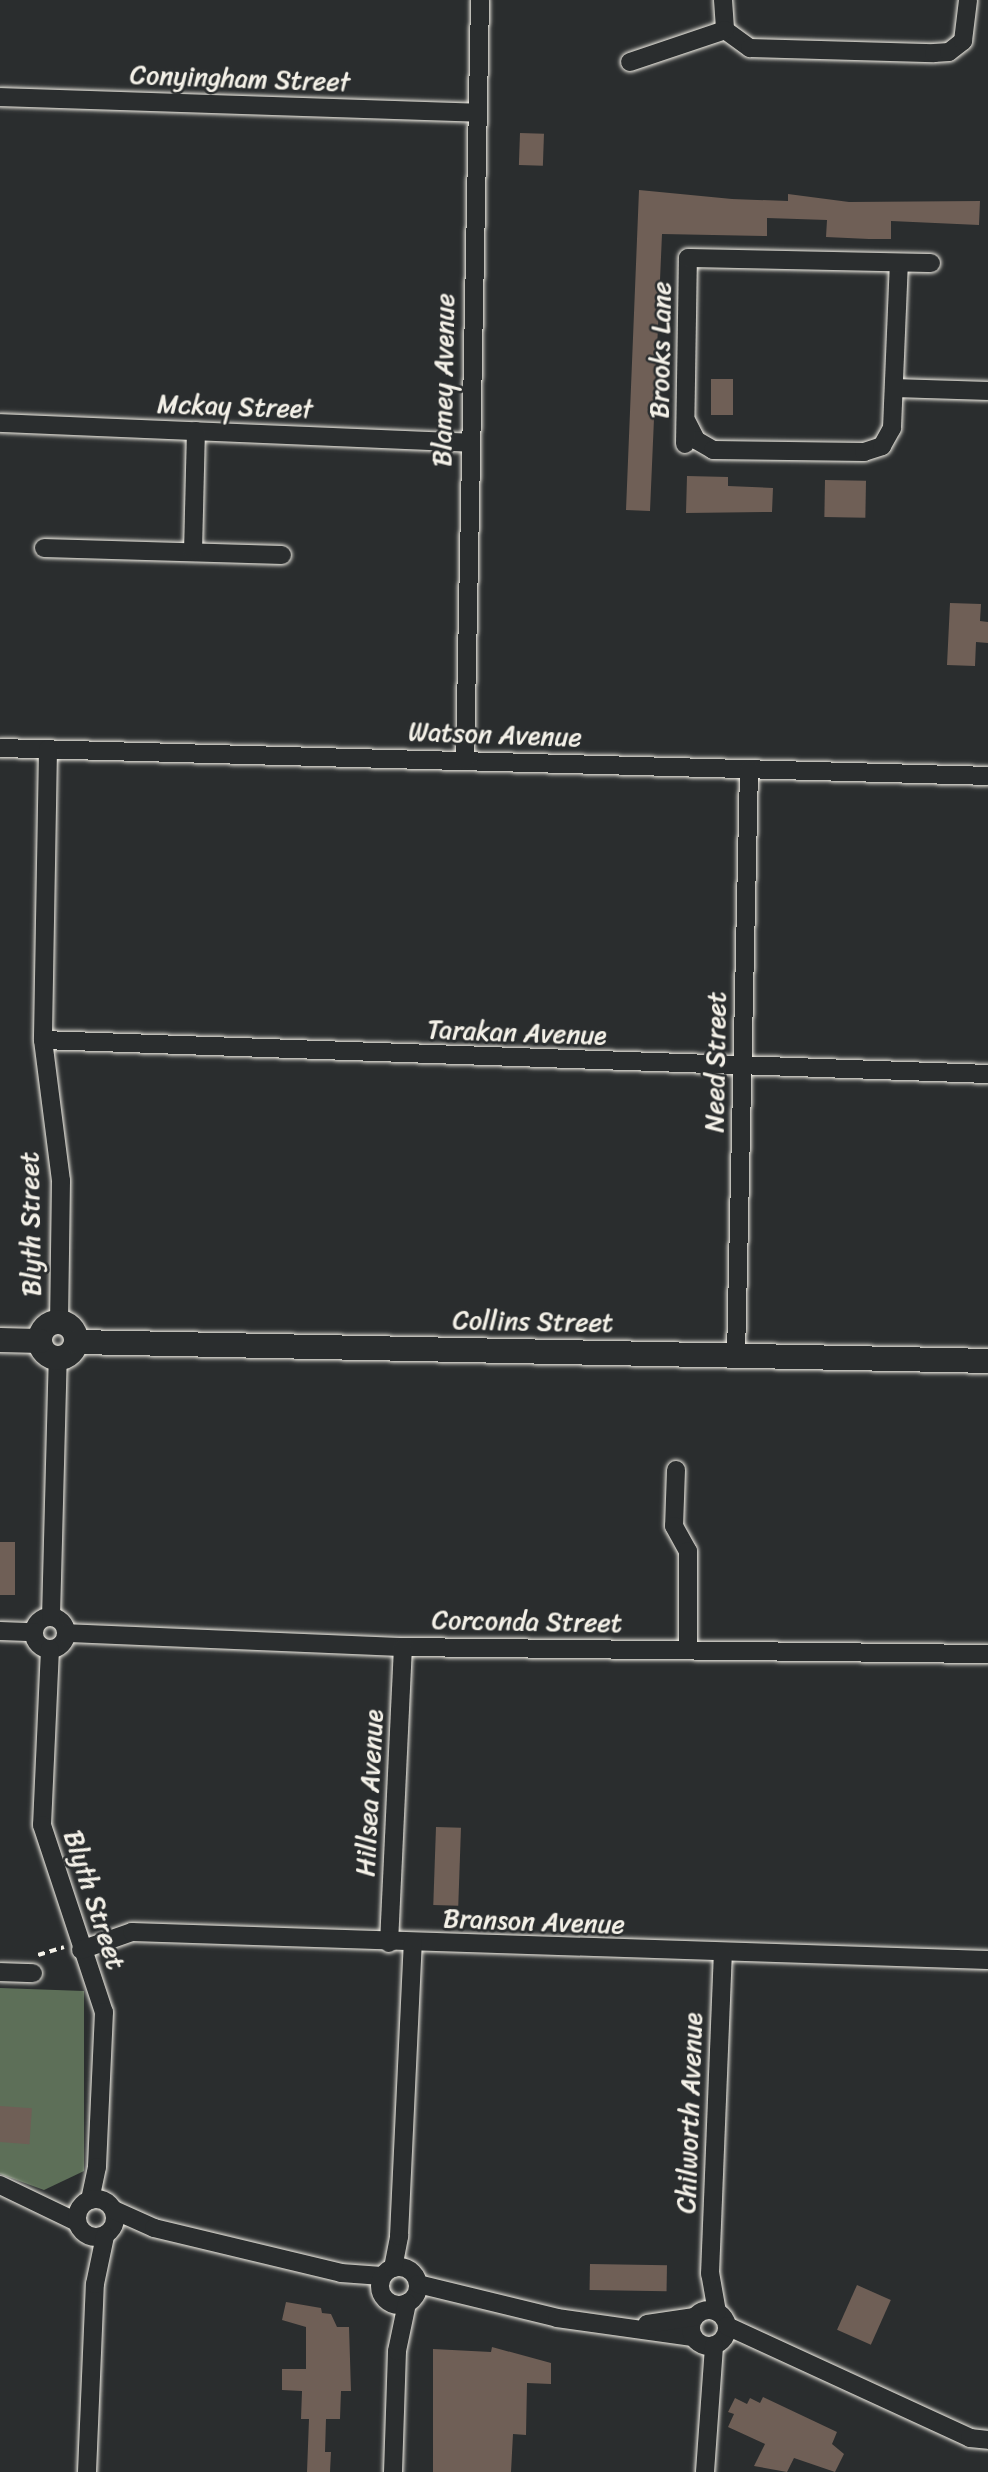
<!DOCTYPE html>
<style>
body{margin:0}
#map{position:relative;width:988px;height:2472px;overflow:hidden;background:#2a2d2e;font-family:Sriracha,sans-serif}
div>[style]{position:absolute}
[style*='--x']{left:calc(var(--x)*1px);top:calc(var(--y)*1px);width:calc(var(--w)*1px);rotate:calc(var(--a)*1deg)}
.green>*{inset:0;background:#5d6f58}
.building>*{inset:0;background:#6f5f56;transform-origin:0 0}
.path>*{height:3.5px;margin-top:-1.75px;transform-origin:0;background:repeating-linear-gradient(90deg,#f4f1e8 0 7px,transparent 0 12px)}
.roads{filter:drop-shadow(0 0 2px #f4f1e8) drop-shadow(0 0 2px #f4f1e8)}
.street>*{height:18px;margin:-9px;padding:0 9px;transform-origin:9px;border-radius:9px;background:#2a2d2e}
.street>.ring{margin:-9px;padding:0;box-sizing:content-box;background:none;border:18px solid #2a2d2e;border-radius:50%}
.secondary>*{height:24px;margin:-12px;padding:0 12px;transform-origin:12px;border-radius:12px;background:#2a2d2e}
.secondary>.ring{margin:-12px;padding:0;box-sizing:content-box;background:none;border:24px solid #2a2d2e;border-radius:50%}
span{translate:-50% -50%;white-space:nowrap;text-align:center;line-height:1.15;-webkit-text-stroke:5px #2a2d2e;paint-order:stroke}
.street-label{font-size:26px;color:#f4f1e8}
</style>
<div id="map">
<div class="green">
<div style="clip-path:polygon(0 1988px,84px 1991px,84px 2171px,44px 2190px,0 2174px)"></div>
</div>
<div class="building">
<div style="left:520px;top:133px;width:24px;height:32px;rotate:2deg"></div>
<div style="clip-path:polygon(639px 190px,732px 199px,788px 201px,788px 194px,849px 202px,980px 201px,979px 225px,891px 221px,891px 239px,869px 239px,826px 237px,827px 220px,767px 218px,767px 236px,662px 234px,650px 511px,626px 510px)"></div>
<div style="left:711px;top:379px;width:22px;height:36px"></div>
<div style="clip-path:polygon(687px 476px,728px 477px,728px 486px,773px 488px,772px 512px,686px 513px)"></div>
<div style="left:825px;top:480px;width:41px;height:37px;rotate:1deg"></div>
<div style="clip-path:polygon(950px 603px,981px 604px,980px 621px,988px 622px,988px 643px,976px 642px,975px 666px,947px 665px)"></div>
<div style="left:0;top:1542px;width:15px;height:53px"></div>
<div style="left:436px;top:1827px;width:25px;height:78px;rotate:2deg"></div>
<div style="left:0;top:2106px;width:32px;height:36px;rotate:4deg"></div>
<div style="left:590px;top:2264px;width:77px;height:26px;rotate:1deg"></div>
<div style="left:857px;top:2285px;width:37px;height:49px;rotate:24deg"></div>
<div style="clip-path:polygon(286px 2302px,321px 2308px,322px 2313px,331px 2314px,337px 2327px,349px 2327px,351px 2391px,341px 2391px,340px 2419px,326px 2419px,325px 2452px,331px 2452px,330px 2472px,307px 2472px,309px 2419px,301px 2419px,302px 2391px,282px 2390px,282px 2369px,306px 2369px,306px 2327px,282px 2320px)"></div>
<div style="clip-path:polygon(492px 2347px,551px 2363px,551px 2384px,527px 2383px,526px 2435px,513px 2434px,511px 2472px,433px 2472px,433px 2349px,491px 2352px)"></div>
<div style="clip-path:polygon(763px 2397px,837px 2432px,832px 2444px,844px 2454px,835px 2472px,794px 2458px,787px 2472px,754px 2466px,765px 2444px,728px 2427px,734px 2414px,728px 2412px,735px 2398px,747px 2404px,750px 2398px,760px 2403px)"></div>
</div>
<div class="path">
<div style="--x:38;--y:1955;--w:27;--a:-17"></div>
</div>
<div class="roads">
<div class="street">
<div style="--x:723;--y:0;--w:30;--a:86"></div>
<div style="--x:725;--y:30;--w:31;--a:36"></div>
<div style="--x:750;--y:48;--w:184;--a:1.6"></div>
<div style="--x:934;--y:53;--w:15;--a:-4"></div>
<div style="--x:949;--y:52;--w:18;--a:-38"></div>
<div style="--x:963;--y:41;--w:41;--a:-83"></div>
<div style="--x:630;--y:62;--w:100;--a:-18.6"></div>
<div style="--x:0;--y:97;--w:477;--a:1.9"></div>
<div style="--x:895;--y:388;--w:93;--a:1.8"></div>
<div style="--x:687;--y:422;--w:20;--a:63"></div>
<div style="--x:696;--y:440;--w:20;--a:30"></div>
<div style="--x:713;--y:450;--w:151;--a:0.8"></div>
<div style="--x:864;--y:452;--w:19;--a:-18"></div>
<div style="--x:882;--y:446;--w:21;--a:-61"></div>
<div style="--x:892;--y:428;--w:165;--a:-87.6"></div>
<div style="--x:0;--y:423;--w:468;--a:2.4"></div>
<div style="--x:685;--y:444;--w:186;--a:-89.1"></div>
<div style="--x:688;--y:258;--w:243;--a:1.2"></div>
<div style="--x:44;--y:548;--w:238;--a:1.7"></div>
<div style="--x:193;--y:552;--w:121;--a:-88.6"></div>
<div style="--x:0;--y:748;--w:988;--a:1.62"></div>
<div style="--x:48;--y:749;--w:291;--a:91"></div>
<div style="--x:43;--y:1040;--w:142;--a:82.7"></div>
<div style="--x:61;--y:1181;--w:140;--a:90.8"></div>
<div style="--x:465;--y:761;--w:761;--a:-88.87"></div>
<div style="--x:43;--y:1040;--w:946;--a:2.06"></div>
<div style="--x:736;--y:1356;--w:587;--a:-88.73"></div>
<div style="--x:676;--y:1470;--w:56;--a:92"></div>
<div style="--x:674;--y:1526;--w:29;--a:61"></div>
<div style="--x:688;--y:1551;--w:99;--a:90"></div>
<div class="ring" style="left:34px;top:1617px;width:14px;height:14px"></div>
<div style="--x:51;--y:1617;--w:259;--a:-88.5"></div>
<div style="--x:0;--y:1631;--w:34;--a:2"></div>
<div style="--x:66;--y:1633;--w:337;--a:2.4"></div>
<div style="--x:403;--y:1647;--w:585;--a:0.69"></div>
<div style="--x:50;--y:1649;--w:176;--a:92.6"></div>
<div style="--x:42;--y:1825;--w:197;--a:71.7"></div>
<div style="--x:104;--y:2012;--w:155;--a:92.6"></div>
<div style="--x:97;--y:2167;--w:34;--a:102"></div>
<div style="--x:389;--y:1943;--w:296;--a:-87.3"></div>
<div style="--x:81;--y:1950;--w:54;--a:-19.4"></div>
<div style="--x:132;--y:1932;--w:856;--a:1.87"></div>
<div style="--x:0;--y:1972;--w:33;--a:2"></div>
<div style="--x:0;--y:2185;--w:85;--a:25.7"></div>
<div class="ring" style="left:77px;top:2199px;width:20px;height:20px"></div>
<div style="--x:114;--y:2210;--w:44;--a:24.2"></div>
<div style="--x:154;--y:2228;--w:192;--a:13.5"></div>
<div style="--x:341;--y:2273;--w:41;--a:4.2"></div>
<div class="ring" style="left:380px;top:2267px;width:20px;height:20px"></div>
<div style="--x:393;--y:2268;--w:33;--a:-79"></div>
<div style="--x:399;--y:2236;--w:293;--a:-87.3"></div>
<div style="--x:418;--y:2284;--w:143;--a:13.7"></div>
<div style="--x:557;--y:2318;--w:137;--a:8"></div>
<div class="ring" style="left:691px;top:2310px;width:18px;height:18px"></div>
<div style="--x:717;--y:2312;--w:39;--a:-100"></div>
<div style="--x:710;--y:2274;--w:319;--a:-87.7"></div>
<div style="--x:647;--y:2324;--w:48;--a:-8.5"></div>
<div style="--x:727;--y:2326;--w:268;--a:24.7"></div>
<div style="--x:970;--y:2438;--w:18;--a:6"></div>
<div style="--x:87;--y:2472;--w:188;--a:-87.6"></div>
<div style="--x:95;--y:2284;--w:49;--a:-78.2"></div>
<div style="--x:393;--y:2472;--w:121;--a:-88.1"></div>
<div style="--x:397;--y:2351;--w:49;--a:-78.2"></div>
<div style="--x:705;--y:2472;--w:127;--a:-85.9"></div>
</div>
<div class="secondary">
<div class="ring" style="left:40px;top:1322px;width:12px;height:12px"></div>
<div style="--x:0;--y:1340;--w:40;--a:1.4"></div>
<div style="--x:77;--y:1342;--w:911;--a:1.19"></div>
</div>
</div>
<div class="street-label">
<span style="left:240px;top:79px;rotate:2deg">Conyingham Street</span>
<span style="left:661px;top:350px;rotate:-89deg">Brooks Lane</span>
<span style="left:444px;top:380px;rotate:-89deg">Blamey Avenue</span>
<span style="left:235px;top:407px;rotate:2deg">Mckay Street</span>
<span style="left:495px;top:735px;rotate:2deg">Watson Avenue</span>
<span style="left:517px;top:1033px;rotate:2deg">Tarakan Avenue</span>
<span style="left:716px;top:1062px;rotate:-89deg">Need Street</span>
<span style="left:31px;top:1224px;rotate:-91deg">Blyth Street</span>
<span style="left:533px;top:1322px;rotate:1deg">Collins Street</span>
<span style="left:527px;top:1622px;rotate:1deg">Corconda Street</span>
<span style="left:370px;top:1793px;rotate:-87deg">Hillsea Avenue</span>
<span style="left:94px;top:1900px;rotate:72deg">Blyth Street</span>
<span style="left:534px;top:1922px;rotate:2deg">Branson Avenue</span>
<span style="left:690px;top:2113px;rotate:-88deg">Chilworth Avenue</span>
</div>
</div>
